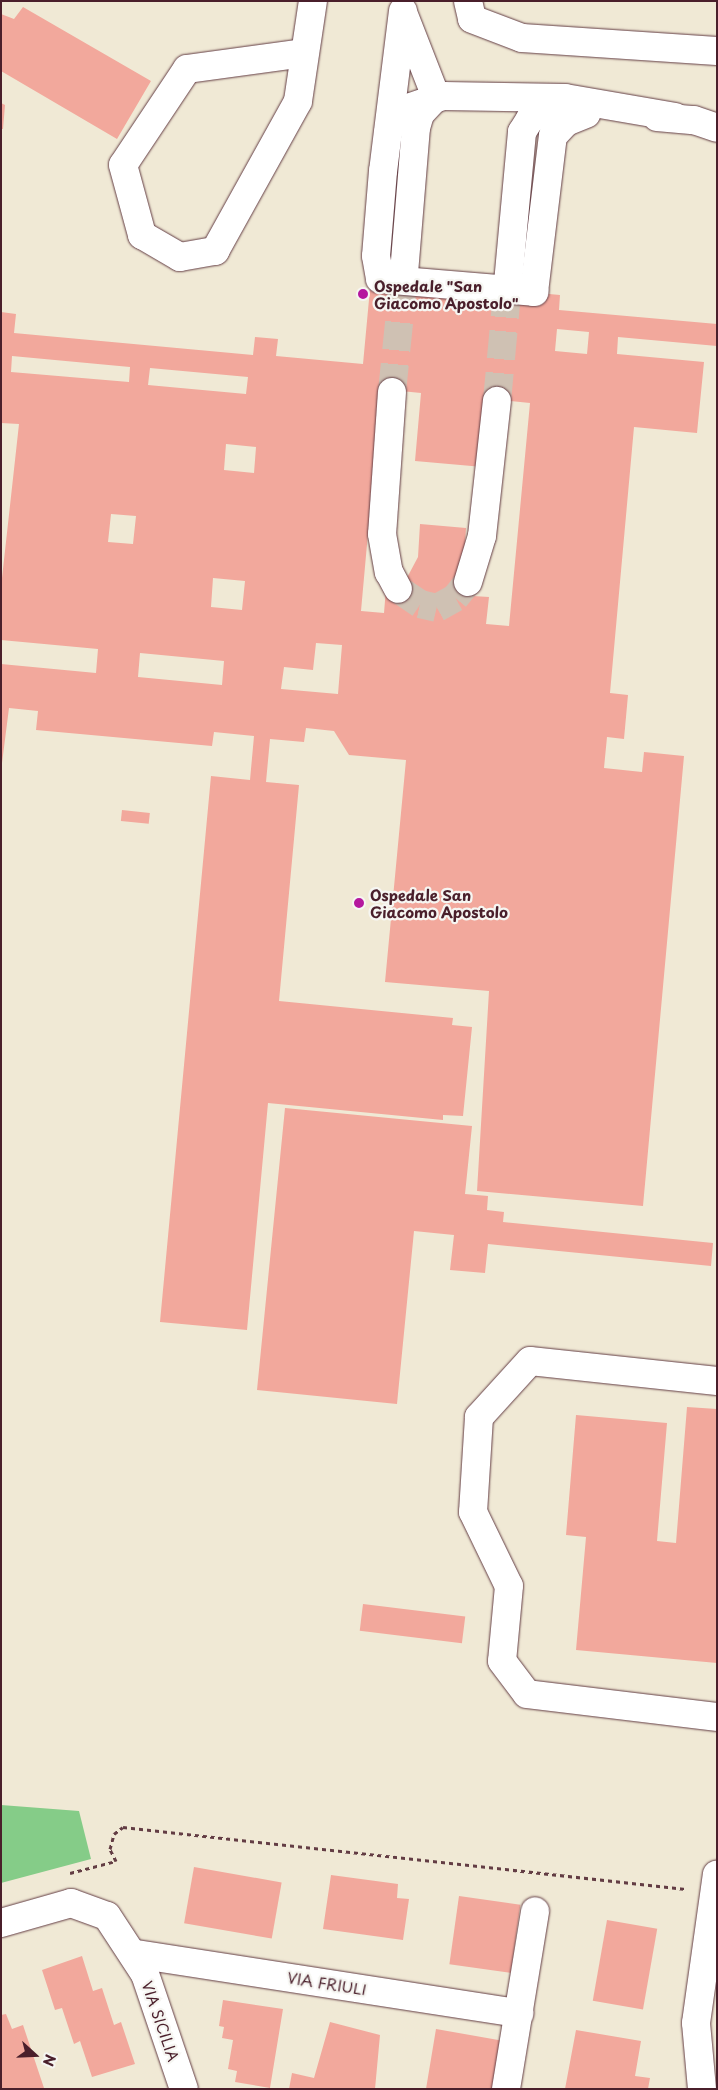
<!DOCTYPE html>
<style>
body{margin:0}
#map{position:relative;width:718px;height:2090px;overflow:hidden;background:#f0e9d5;font-family:"Playpen Sans",sans-serif}
div>[style]{position:absolute}
[style*='--x']{left:calc(var(--x)*1px);top:calc(var(--y)*1px);width:calc(var(--w)*1px);rotate:calc(var(--a)*1deg)}
.green>*{inset:0;background:#85cc88}
.building>*{inset:0;background:#f2a89c;transform-origin:0 0}
.minor-tunnel>*{height:28px;margin-top:-14px;transform-origin:0;background:repeating-linear-gradient(90deg,#cfc1b3 0 28px,transparent 0 42px)}
.path>*{height:3px;margin-top:-1.5px;transform-origin:0;background:repeating-linear-gradient(90deg,#633d44 0 4px,transparent 0 8px)}
.roads{filter:drop-shadow(0 0 1px #633d44) drop-shadow(0 0 1px #633d44)}
.minor>*{height:28px;margin:-14px;padding:0 14px;transform-origin:14px;border-radius:14px;background:#fff}
.dots>*{width:14px;height:14px;translate:-50% -50%;box-sizing:border-box;border:2px solid #f6f6f2;border-radius:50%}
span{translate:-50% -50%;white-space:nowrap;text-align:center;line-height:1.15;-webkit-text-stroke:4.5px #f6f6f2;paint-order:stroke}
.poi-label{font-size:15px;color:#4a1f2b;font-weight:700}
.left{translate:0 -50%;text-align:left}
.street-label{font-size:15px;color:#4a1f2b}
.frame{position:absolute;inset:0;border:2px solid #4a1f2b;pointer-events:none}
.north{position:absolute;left:10px;top:2030px;width:50px;height:50px;-webkit-text-stroke:4px #f6f6f2;paint-order:stroke;rotate:110deg;font-size:14px;font-weight:700;line-height:20px;text-align:center;color:#4a1f2b}
.north::after{content:'';display:block;margin:auto;width:18px;height:22px;background:#4a1f2b;clip-path:polygon(50% 0,100% 100%,50% 72%,0 100%)}
</style>
<div id="map">
<div class="green">
<div style="clip-path:polygon(1px 1805px,79px 1811px,91px 1859px,1px 1883px)"></div>
</div>
<div class="building">
<div style="clip-path:polygon(23px 7px,151px 81px,117px 139px,1px 71px,1px 14px,14px 19px)"></div>
<div style="clip-path:polygon(1px 103px,5px 105px,3px 129px,1px 129px)"></div>
<div style="clip-path:polygon(evenodd,371px 278px,560px 295px,559px 310px,717px 324px,717px 346px,618px 337px,617px 354px,704px 362px,697px 433px,634px 427px,610px 693px,628px 695px,624px 739px,607px 737px,604px 768px,642px 772px,644px 752px,684px 756px,643px 1206px,477px 1191px,489px 991px,385px 982px,406px 760px,349px 755px,334px 731px,306px 728px,304px 742px,270px 739px,266px 782px,299px 785px,279px 1001px,453px 1018px,452px 1025px,472px 1027px,463px 1116px,443px 1115px,443px 1120px,268px 1103px,247px 1330px,160px 1322px,211px 776px,250px 780px,254px 736px,214px 732px,212px 746px,36px 730px,38px 711px,9px 708px,1px 771px,1px 664px,96px 673px,98px 649px,1px 640px,1px 587px,19px 424px,1px 423px,1px 312px,16px 314px,14px 333px,253px 355px,255px 337px,278px 339px,276px 356px,363px 364px,371px 278px,557px 329px,589px 332px,587px 354px,555px 351px,557px 329px,371px 278px,12px 356px,130px 367px,129px 382px,11px 372px,12px 356px,371px 278px,150px 368px,248px 377px,246px 394px,148px 385px,150px 368px,371px 278px,381px 389px,421px 393px,415px 461px,483px 467px,489px 399px,530px 403px,509px 626px,486px 624px,489px 597px,473px 596px,464px 560px,466px 528px,420px 524px,418px 557px,401px 589px,386px 588px,384px 613px,361px 611px,381px 389px,371px 278px,226px 444px,256px 447px,254px 473px,224px 470px,226px 444px,371px 278px,111px 514px,136px 516px,133px 544px,108px 542px,111px 514px,371px 278px,213px 578px,245px 581px,242px 610px,211px 607px,213px 578px,371px 278px,316px 643px,342px 645px,338px 694px,281px 689px,284px 667px,313px 670px,316px 643px,371px 278px,140px 653px,224px 661px,222px 685px,138px 677px,140px 653px)"></div>
<div style="left:122px;top:810px;width:28px;height:11px;rotate:6deg"></div>
<div style="clip-path:polygon(285px 1108px,472px 1126px,465px 1194px,488px 1196px,487px 1210px,504px 1212px,503px 1222px,713px 1243px,711px 1266px,488px 1244px,485px 1273px,450px 1270px,454px 1235px,414px 1231px,397px 1404px,257px 1390px)"></div>
<div style="clip-path:polygon(687px 1407px,717px 1409px,717px 1663px,576px 1650px,586px 1537px,566px 1535px,576px 1415px,667px 1423px,657px 1541px,676px 1543px)"></div>
<div style="left:363px;top:1604px;width:103px;height:27px;rotate:7deg"></div>
<div style="left:194px;top:1867px;width:89px;height:57px;rotate:10deg"></div>
<div style="clip-path:polygon(331px 1875px,398px 1884px,397px 1898px,409px 1899px,403px 1940px,323px 1929px)"></div>
<div style="left:459px;top:1896px;width:62px;height:69px;rotate:8deg"></div>
<div style="left:607px;top:1920px;width:51px;height:82px;rotate:10deg"></div>
<div style="clip-path:polygon(82px 1956px,93px 1991px,102px 1988px,114px 2025px,121px 2022px,135px 2064px,92px 2077px,80px 2041px,74px 2044px,62px 2008px,55px 2010px,42px 1970px)"></div>
<div style="clip-path:polygon(223px 2000px,283px 2009px,270px 2088px,235px 2082px,237px 2071px,228px 2069px,233px 2040px,222px 2038px,224px 2027px,219px 2026px)"></div>
<div style="clip-path:polygon(6px 2014px,12px 2029px,23px 2025px,44px 2088px,1px 2089px,1px 2015px)"></div>
<div style="clip-path:polygon(330px 2022px,380px 2035px,375px 2089px,289px 2089px,292px 2073px,314px 2078px)"></div>
<div style="clip-path:polygon(436px 2029px,504px 2041px,496px 2089px,426px 2089px)"></div>
<div style="clip-path:polygon(576px 2030px,641px 2041px,635px 2076px,650px 2078px,648px 2089px,565px 2089px)"></div>
</div>
<div class="minor-tunnel">
<div style="--x:392;--y:392;--w:120;--a:-84.2"></div>
<div style="--x:497;--y:401;--w:119;--a:-84.7"></div>
<div style="--x:398;--y:589;--w:27;--a:34"></div>
<div style="--x:420;--y:604;--w:17;--a:13"></div>
<div style="--x:437;--y:608;--w:21;--a:-29"></div>
<div style="--x:455;--y:598;--w:21;--a:-51"></div>
</div>
<div class="path">
<div style="--x:70;--y:1873;--w:48;--a:-14.6"></div>
<div style="--x:116;--y:1861;--w:13;--a:-117"></div>
<div style="--x:110;--y:1849;--w:16;--a:-75"></div>
<div style="--x:114;--y:1834;--w:11;--a:-38"></div>
<div style="--x:123;--y:1827;--w:566;--a:6.28"></div>
</div>
<div class="roads">
<div class="minor">
<div style="--x:468;--y:1;--w:18;--a:77"></div>
<div style="--x:472;--y:19;--w:53;--a:20.8"></div>
<div style="--x:522;--y:38;--w:195;--a:3.8"></div>
<div style="--x:403;--y:11;--w:161;--a:97.1"></div>
<div style="--x:383;--y:171;--w:85;--a:94.7"></div>
<div style="--x:376;--y:256;--w:23;--a:80"></div>
<div style="--x:380;--y:279;--w:155;--a:4.8"></div>
<div style="--x:534;--y:292;--w:157;--a:-83.1"></div>
<div style="--x:553;--y:136;--w:19;--a:-47"></div>
<div style="--x:566;--y:122;--w:22;--a:-22"></div>
<div style="--x:404;--y:15;--w:88;--a:68.7"></div>
<div style="--x:304;--y:53;--w:118;--a:172.2"></div>
<div style="--x:187;--y:69;--w:115;--a:123.7"></div>
<div style="--x:123;--y:165;--w:73;--a:74.8"></div>
<div style="--x:142;--y:235;--w:44;--a:30.1"></div>
<div style="--x:180;--y:257;--w:36;--a:-10"></div>
<div style="--x:215;--y:251;--w:171;--a:-61"></div>
<div style="--x:298;--y:101;--w:101;--a:-81.5"></div>
<div style="--x:657;--y:117;--w:37;--a:5"></div>
<div style="--x:694;--y:120;--w:24;--a:19"></div>
<div style="--x:388;--y:133;--w:15;--a:-70"></div>
<div style="--x:393;--y:119;--w:19;--a:-36"></div>
<div style="--x:408;--y:108;--w:37;--a:-19"></div>
<div style="--x:443;--y:96;--w:122;--a:0.9"></div>
<div style="--x:565;--y:98;--w:112;--a:9.8"></div>
<div style="--x:404;--y:273;--w:145;--a:-85.3"></div>
<div style="--x:416;--y:128;--w:15;--a:-74"></div>
<div style="--x:420;--y:114;--w:23;--a:-47"></div>
<div style="--x:508;--y:283;--w:152;--a:-84.7"></div>
<div style="--x:522;--y:132;--w:15;--a:-58"></div>
<div style="--x:530;--y:119;--w:21;--a:-23"></div>
<div style="--x:392;--y:392;--w:142;--a:94"></div>
<div style="--x:382;--y:534;--w:39;--a:80"></div>
<div style="--x:389;--y:572;--w:19;--a:62"></div>
<div style="--x:468;--y:582;--w:48;--a:-73.1"></div>
<div style="--x:482;--y:536;--w:136;--a:-83.7"></div>
<div style="--x:717;--y:1381;--w:188;--a:-173.9"></div>
<div style="--x:530;--y:1361;--w:76;--a:132.3"></div>
<div style="--x:479;--y:1417;--w:95;--a:93.6"></div>
<div style="--x:473;--y:1512;--w:82;--a:64.1"></div>
<div style="--x:509;--y:1586;--w:75;--a:95.3"></div>
<div style="--x:502;--y:1661;--w:41;--a:52.9"></div>
<div style="--x:527;--y:1694;--w:191;--a:6.9"></div>
<div style="--x:1;--y:1923;--w:73;--a:-15.9"></div>
<div style="--x:71;--y:1903;--w:38;--a:20"></div>
<div style="--x:107;--y:1916;--w:69;--a:56.8"></div>
<div style="--x:145;--y:1974;--w:121;--a:71.3"></div>
<div style="--x:136;--y:1954;--w:388;--a:8.8"></div>
<div style="--x:506;--y:2089;--w:180;--a:-80.7"></div>
<div style="--x:702;--y:2089;--w:66;--a:-95.2"></div>
<div style="--x:696;--y:2023;--w:150;--a:-82"></div>
</div>
</div>
<div class="dots">
<div style="left:363px;top:294px;background:#b5179e"></div>
<div style="left:359px;top:903px;background:#b5179e"></div>
</div>
<div class="poi-label">
<span class="left" style="left:374px;top:294px">Ospedale "San<br>Giacomo Apostolo"</span>
<span class="left" style="left:370px;top:903px">Ospedale San<br>Giacomo Apostolo</span>
</div>
<div class="street-label">
<span style="left:327px;top:1983px;rotate:9deg">VIA FRIULI</span>
<span style="left:161px;top:2021px;rotate:71deg">VIA SICILIA</span>
</div>
<div class="frame"></div>
<div class="north">N</div>
</div>
